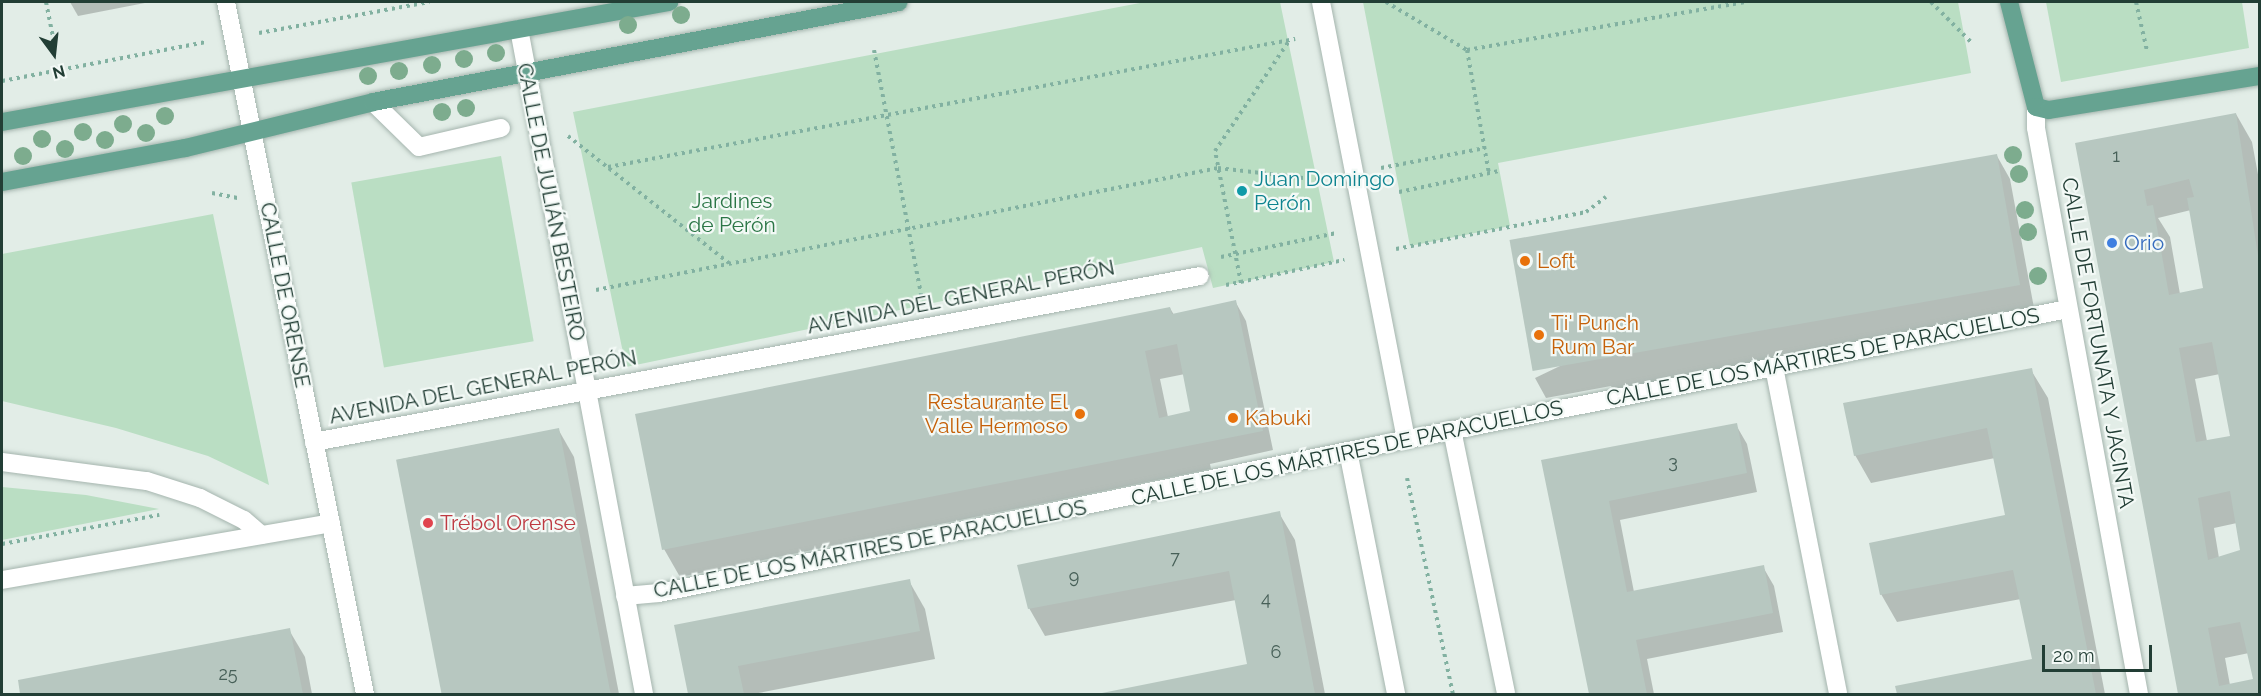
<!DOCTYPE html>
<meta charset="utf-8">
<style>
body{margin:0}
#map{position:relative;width:2261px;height:696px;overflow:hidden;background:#e2ede7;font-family:Raleway,sans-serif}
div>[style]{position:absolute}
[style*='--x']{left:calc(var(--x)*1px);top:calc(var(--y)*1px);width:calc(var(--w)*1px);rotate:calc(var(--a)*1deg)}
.green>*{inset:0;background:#badec3;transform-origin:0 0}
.shadow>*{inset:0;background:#0003}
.building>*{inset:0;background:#b7c7c0;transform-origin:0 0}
.path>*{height:4px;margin-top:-2px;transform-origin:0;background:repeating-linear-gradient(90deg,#82b1a1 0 3px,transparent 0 7.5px)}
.roads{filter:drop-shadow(0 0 2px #a5b5ae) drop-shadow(0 0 2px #a5b5ae)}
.minor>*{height:18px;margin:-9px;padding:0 9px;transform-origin:9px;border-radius:9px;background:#fff}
.major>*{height:18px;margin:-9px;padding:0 9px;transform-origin:9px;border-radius:9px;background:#66a391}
.trees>*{width:18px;height:18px;margin:-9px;border-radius:50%;background:#7dac8e}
.dots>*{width:16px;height:16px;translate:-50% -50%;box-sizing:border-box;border:3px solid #f3f9f6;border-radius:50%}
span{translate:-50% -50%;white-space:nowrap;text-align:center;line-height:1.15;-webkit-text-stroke:4.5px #f3f9f6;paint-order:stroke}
.number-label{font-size:18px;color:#476058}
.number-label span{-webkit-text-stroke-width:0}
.culture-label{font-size:21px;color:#0d838f}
.left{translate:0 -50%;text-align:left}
.park-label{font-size:21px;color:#2b7646}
.street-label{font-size:21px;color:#223e35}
.shop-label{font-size:21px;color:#366cbe}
.food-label{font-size:21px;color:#c56008}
.right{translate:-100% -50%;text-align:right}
.health-label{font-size:21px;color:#be3a42}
.frame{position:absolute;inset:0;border:3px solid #223e35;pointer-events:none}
.north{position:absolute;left:24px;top:24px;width:60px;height:60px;-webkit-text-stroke:4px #f3f9f6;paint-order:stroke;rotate:165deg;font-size:16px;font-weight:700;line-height:24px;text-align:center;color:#223e35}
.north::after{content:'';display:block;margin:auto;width:21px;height:27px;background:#223e35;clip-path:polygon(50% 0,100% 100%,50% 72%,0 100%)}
.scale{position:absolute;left:2042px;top:645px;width:110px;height:27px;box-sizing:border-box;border:3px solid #223e35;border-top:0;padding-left:8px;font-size:18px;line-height:21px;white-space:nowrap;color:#223e35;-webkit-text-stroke:4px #f3f9f6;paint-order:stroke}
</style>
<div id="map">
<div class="green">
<div style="clip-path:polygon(1145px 2px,1280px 2px,1334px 262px,1213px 288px,1202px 247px,626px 367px,573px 112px)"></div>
<div style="clip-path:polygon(1363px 2px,1958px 2px,1971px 73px,1498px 163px,1510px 226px,1410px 246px)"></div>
<div style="clip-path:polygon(2046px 2px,2242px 2px,2249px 48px,2061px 82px)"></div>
<div style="left:501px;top:156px;width:188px;height:152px;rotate:80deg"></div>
<div style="clip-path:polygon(213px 214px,269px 485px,208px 456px,116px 428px,2px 401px,2px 254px)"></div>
<div style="clip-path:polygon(2px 487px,86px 495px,159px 509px,2px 540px)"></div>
</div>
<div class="shadow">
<div style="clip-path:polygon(70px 2px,150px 2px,78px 16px)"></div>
<div style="clip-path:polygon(evenodd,2236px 114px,2252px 142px,2260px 185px,2260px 694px,2180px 694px,2090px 217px,2236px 114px,2191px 210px,2205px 289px,2180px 294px,2170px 237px,2158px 218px,2191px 210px,2236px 114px,2220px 374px,2231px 437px,2207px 441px,2195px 379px,2220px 374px,2236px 114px,2237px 523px,2241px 551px,2219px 558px,2214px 528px,2237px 523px,2236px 114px,2249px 653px,2254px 680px,2230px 685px,2225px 658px,2249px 653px)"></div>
<div style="clip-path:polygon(1997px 156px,2010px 179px,2034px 308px,1613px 390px,1611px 386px,1546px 398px,1535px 378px)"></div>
<div style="clip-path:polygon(evenodd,1235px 301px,1246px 321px,1273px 450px,1210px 464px,1211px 469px,680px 577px,664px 549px,1170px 308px,1174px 315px,1235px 301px,1185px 374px,1194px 420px,1168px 417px,1160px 379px,1185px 374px)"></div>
<div style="clip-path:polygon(2031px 370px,2048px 398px,2105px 694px,1898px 694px,1897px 687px,2034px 661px,2021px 599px,1897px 622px,1881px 594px,2007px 516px,1995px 458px,1871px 483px,1855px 455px)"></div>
<div style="clip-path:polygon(1736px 425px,1747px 444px,1757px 492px,1620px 520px,1634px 592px,1763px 567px,1774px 586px,1783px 632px,1647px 659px,1654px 694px,1591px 694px,1543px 462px)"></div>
<div style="clip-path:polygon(558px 429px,574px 457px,619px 694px,444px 694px,397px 460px)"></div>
<div style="clip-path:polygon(1279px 513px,1295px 540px,1325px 694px,1101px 694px,1248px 666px,1236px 600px,1045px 636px,1029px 608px)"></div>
<div style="clip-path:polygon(909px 581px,925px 609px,935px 659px,753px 694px,689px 694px,676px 626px)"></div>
<div style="clip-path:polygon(289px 630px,305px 657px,312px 694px,22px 694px,20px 681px)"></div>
</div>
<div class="building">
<div style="clip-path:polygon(evenodd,2236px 113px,2259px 262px,2259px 694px,2178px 694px,2075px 143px,2236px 113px,2189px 179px,2194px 197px,2187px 198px,2203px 288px,2169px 295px,2153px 205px,2147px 206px,2144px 190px,2189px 179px,2236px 113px,2212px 342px,2230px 436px,2196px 442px,2179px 348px,2212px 342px,2236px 113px,2230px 491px,2240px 550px,2208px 560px,2198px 498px,2230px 491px,2236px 113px,2240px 622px,2253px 679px,2219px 686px,2208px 628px,2240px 622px)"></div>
<div style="left:1997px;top:154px;width:133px;height:495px;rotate:80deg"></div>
<div style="clip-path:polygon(evenodd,1236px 300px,1263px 431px,662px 550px,635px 414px,1170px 307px,1172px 314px,1236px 300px,1177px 344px,1190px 411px,1159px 418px,1145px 351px,1177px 344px)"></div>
<div style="clip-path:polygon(2032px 368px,2096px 694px,1897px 694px,1895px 686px,2032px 659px,2013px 570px,1880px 595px,1869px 543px,2005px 515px,1987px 428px,1854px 456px,1843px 403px)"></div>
<div style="clip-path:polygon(1737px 423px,1747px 473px,1609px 501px,1627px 592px,1764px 565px,1773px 613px,1636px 640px,1647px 694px,1589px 694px,1541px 460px)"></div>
<div style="left:559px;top:428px;width:271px;height:166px;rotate:79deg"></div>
<div style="clip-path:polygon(1280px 511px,1315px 694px,1097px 694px,1247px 664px,1229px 571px,1028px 609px,1017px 565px)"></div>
<div style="clip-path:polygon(910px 579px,920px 631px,738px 666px,744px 694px,688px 694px,674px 625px)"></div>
<div style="clip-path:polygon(290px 628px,303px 694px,20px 694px,18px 680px)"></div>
</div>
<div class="path">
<div style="--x:46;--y:2;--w:46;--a:78.7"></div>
<div style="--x:1386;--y:2;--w:94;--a:30.7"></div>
<div style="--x:1467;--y:50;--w:125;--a:79.9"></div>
<div style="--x:1931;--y:2;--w:59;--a:45"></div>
<div style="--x:2136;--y:2;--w:50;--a:77.3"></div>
<div style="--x:259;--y:33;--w:173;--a:-10.3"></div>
<div style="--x:874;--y:50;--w:255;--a:79.1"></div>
<div style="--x:1467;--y:50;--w:281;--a:-9.8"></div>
<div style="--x:2;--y:81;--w:209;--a:-10.8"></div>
<div style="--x:568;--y:136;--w:205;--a:38.3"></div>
<div style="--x:608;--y:167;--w:699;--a:-10.55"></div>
<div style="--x:1381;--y:168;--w:106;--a:-10.9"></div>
<div style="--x:1399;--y:192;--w:102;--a:-11.9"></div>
<div style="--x:212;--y:193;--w:26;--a:11"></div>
<div style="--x:1396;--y:249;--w:194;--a:-11"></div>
<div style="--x:1586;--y:212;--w:25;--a:-37"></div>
<div style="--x:1221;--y:257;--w:118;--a:-11.7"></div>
<div style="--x:1241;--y:283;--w:135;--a:-101.1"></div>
<div style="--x:1215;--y:151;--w:133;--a:-56.1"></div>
<div style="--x:1226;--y:285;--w:121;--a:-12"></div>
<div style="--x:596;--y:290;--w:634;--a:-11.1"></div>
<div style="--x:1218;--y:168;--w:111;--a:6.7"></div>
<div style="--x:1407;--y:478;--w:221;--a:78"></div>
<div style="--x:2;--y:544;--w:160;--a:-10.5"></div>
</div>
<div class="roads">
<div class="minor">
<div style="--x:226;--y:2;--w:706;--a:78.64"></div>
<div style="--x:1321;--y:2;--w:446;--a:79"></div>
<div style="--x:519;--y:29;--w:677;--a:79.35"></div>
<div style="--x:373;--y:102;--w:64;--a:44.4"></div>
<div style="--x:419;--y:147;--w:84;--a:-13"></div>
<div style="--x:2036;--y:107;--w:21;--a:90"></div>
<div style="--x:2036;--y:128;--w:575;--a:79.69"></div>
<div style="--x:1774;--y:367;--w:333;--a:78.9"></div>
<div style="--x:1452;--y:430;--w:269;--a:78.4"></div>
<div style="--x:314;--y:442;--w:901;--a:-10.61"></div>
<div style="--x:1348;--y:451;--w:248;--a:78.8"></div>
<div style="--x:2;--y:462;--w:146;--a:7.5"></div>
<div style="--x:147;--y:481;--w:56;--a:17.8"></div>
<div style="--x:200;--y:498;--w:49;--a:26.6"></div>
<div style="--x:244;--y:520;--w:23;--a:41"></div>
<div style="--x:2;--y:580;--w:334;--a:-9.8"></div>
<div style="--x:625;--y:596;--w:34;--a:-5"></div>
<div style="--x:659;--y:593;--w:703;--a:-11.65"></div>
<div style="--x:1348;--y:451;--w:734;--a:-11.16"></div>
</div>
<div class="major">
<div style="--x:2009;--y:2;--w:108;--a:75.6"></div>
<div style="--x:2036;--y:107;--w:13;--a:13"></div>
<div style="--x:2049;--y:110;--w:214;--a:-9.2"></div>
<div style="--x:2;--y:122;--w:678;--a:-10.2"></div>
<div style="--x:2;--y:182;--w:186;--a:-10.5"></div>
<div style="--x:185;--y:148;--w:194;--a:-13.7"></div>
<div style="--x:373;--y:102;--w:535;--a:-10.76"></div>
</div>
</div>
<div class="trees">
<div style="left:681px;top:15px"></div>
<div style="left:628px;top:25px"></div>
<div style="left:496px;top:53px"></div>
<div style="left:464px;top:59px"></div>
<div style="left:432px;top:65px"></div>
<div style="left:399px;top:71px"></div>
<div style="left:368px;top:76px"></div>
<div style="left:466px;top:108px"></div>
<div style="left:442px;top:112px"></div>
<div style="left:165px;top:116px"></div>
<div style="left:123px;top:124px"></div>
<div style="left:83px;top:132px"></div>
<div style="left:146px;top:133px"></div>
<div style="left:42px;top:139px"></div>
<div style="left:105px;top:140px"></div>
<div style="left:65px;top:149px"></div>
<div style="left:2013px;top:155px"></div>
<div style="left:23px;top:156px"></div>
<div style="left:2019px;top:174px"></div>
<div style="left:2025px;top:210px"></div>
<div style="left:2028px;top:232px"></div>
<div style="left:2038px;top:276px"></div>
</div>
<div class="dots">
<div style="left:1242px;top:191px;background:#0f9aa8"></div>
<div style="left:2112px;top:243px;background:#3f7fe0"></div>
<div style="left:1525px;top:261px;background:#e8710a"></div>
<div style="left:1539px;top:335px;background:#e8710a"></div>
<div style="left:1080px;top:414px;background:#e8710a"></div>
<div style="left:1233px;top:418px;background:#e8710a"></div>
<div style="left:428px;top:523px;background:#e0444e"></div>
</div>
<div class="number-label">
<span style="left:2116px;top:156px">1</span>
<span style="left:1673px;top:462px">3</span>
<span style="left:1175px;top:558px">7</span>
<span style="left:1074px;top:577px">9</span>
<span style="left:1266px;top:599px">4</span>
<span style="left:1276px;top:652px">6</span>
<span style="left:228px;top:674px">25</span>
</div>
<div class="culture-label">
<span class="left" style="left:1254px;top:191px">Juan Domingo<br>Perón</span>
</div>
<div class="park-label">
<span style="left:732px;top:213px">Jardines<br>de Perón</span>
</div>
<div class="street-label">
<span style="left:551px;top:202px;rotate:79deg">CALLE DE JULIÁN BESTEIRO</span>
<span style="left:285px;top:295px;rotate:79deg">CALLE DE ORENSE</span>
<span style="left:961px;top:297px;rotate:-11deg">AVENIDA DEL GENERAL PERÓN</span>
<span style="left:2098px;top:343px;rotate:80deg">CALLE DE FORTUNATA Y JACINTA</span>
<span style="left:1823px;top:357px;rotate:-11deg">CALLE DE LOS MÁRTIRES DE PARACUELLOS</span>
<span style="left:483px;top:387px;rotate:-11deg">AVENIDA DEL GENERAL PERÓN</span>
<span style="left:1347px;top:453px;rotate:-12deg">CALLE DE LOS MÁRTIRES DE PARACUELLOS</span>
<span style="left:870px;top:549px;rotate:-11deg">CALLE DE LOS MÁRTIRES DE PARACUELLOS</span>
</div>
<div class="shop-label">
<span class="left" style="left:2124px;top:243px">Orio</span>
</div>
<div class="food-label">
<span class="left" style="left:1537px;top:261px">Loft</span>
<span class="left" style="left:1551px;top:335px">Ti' Punch<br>Rum Bar</span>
<span class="right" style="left:1068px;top:414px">Restaurante El<br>Valle Hermoso</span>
<span class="left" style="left:1245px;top:418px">Kabuki</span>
</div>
<div class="health-label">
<span class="left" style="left:440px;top:523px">Trébol Orense</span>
</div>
<div class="frame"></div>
<div class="north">N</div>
<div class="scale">20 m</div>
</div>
